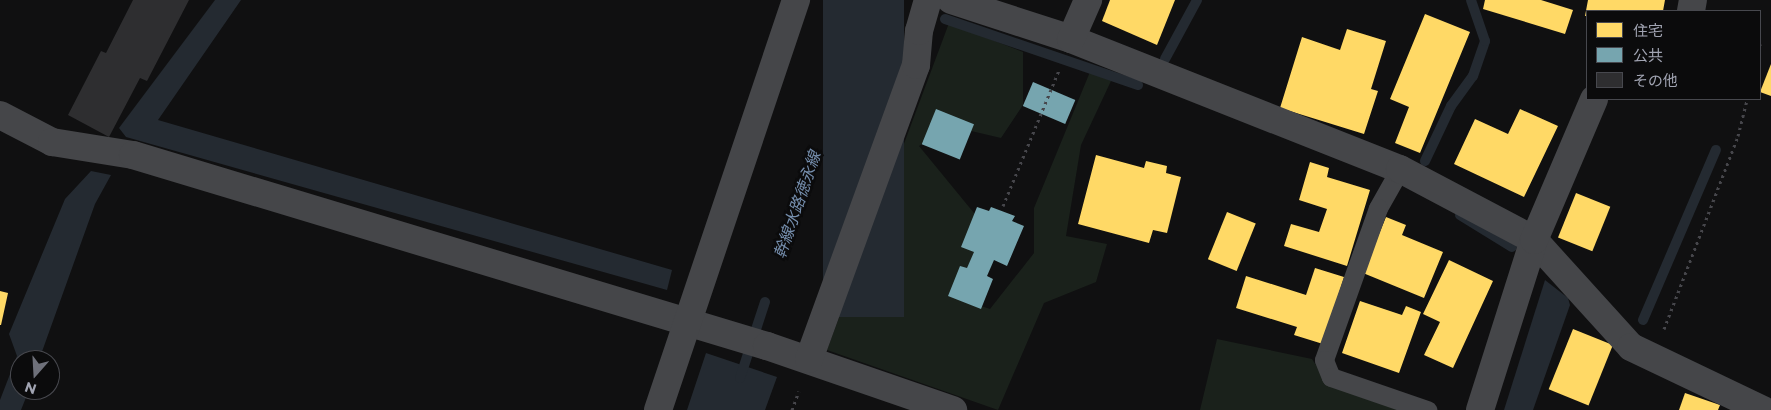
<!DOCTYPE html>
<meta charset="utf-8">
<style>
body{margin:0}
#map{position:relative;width:1771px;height:410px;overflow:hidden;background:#101011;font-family:Montserrat,"Noto Sans JP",sans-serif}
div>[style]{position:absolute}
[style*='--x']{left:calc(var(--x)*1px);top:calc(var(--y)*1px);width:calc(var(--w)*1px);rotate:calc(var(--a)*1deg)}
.green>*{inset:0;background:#1a211b}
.water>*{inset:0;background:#242a31;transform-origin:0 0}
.homes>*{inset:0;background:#ffd966;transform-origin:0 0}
.public>*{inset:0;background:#76a5af;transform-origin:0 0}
.stream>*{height:10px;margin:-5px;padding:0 5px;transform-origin:5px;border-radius:5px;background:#242a31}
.building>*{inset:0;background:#2e2e30}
.path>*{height:3px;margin-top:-1.5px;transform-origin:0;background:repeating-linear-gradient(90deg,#46464b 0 2.5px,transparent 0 6.5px)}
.service>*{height:19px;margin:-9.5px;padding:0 9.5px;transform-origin:9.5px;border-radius:9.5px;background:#454649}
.minor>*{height:28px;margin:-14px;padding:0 14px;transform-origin:14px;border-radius:14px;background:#454649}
span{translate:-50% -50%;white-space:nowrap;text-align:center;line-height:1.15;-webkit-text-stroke:5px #0b0b0c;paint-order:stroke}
.water-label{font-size:16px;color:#768fae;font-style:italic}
.legend{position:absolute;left:1586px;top:10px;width:175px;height:90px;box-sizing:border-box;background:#0b0b0c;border:1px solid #47484e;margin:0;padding:6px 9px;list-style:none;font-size:15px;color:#a1a4b2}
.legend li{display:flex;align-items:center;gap:10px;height:25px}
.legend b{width:25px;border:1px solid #47484e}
.north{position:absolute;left:10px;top:350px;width:50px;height:50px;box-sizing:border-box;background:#0b0b0c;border:1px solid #47484e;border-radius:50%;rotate:199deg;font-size:14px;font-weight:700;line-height:20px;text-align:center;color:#a1a4b2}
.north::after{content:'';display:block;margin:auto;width:18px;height:22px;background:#6e707a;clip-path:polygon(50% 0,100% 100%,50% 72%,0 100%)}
</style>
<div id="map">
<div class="green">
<div style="clip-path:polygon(949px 23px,1023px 52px,1023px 105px,1001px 138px,950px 126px,919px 146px,983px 224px,961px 299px,990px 309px,1034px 253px,1034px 208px,1092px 67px,1111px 81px,1081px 145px,1066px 236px,1107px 244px,1096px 282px,1044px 303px,998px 410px,827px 350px)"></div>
<div style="clip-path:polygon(1217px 339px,1312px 359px,1329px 385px,1403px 410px,1200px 410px)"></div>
</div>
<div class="water">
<div style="clip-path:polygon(215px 0,241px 0,158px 120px,672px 270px,667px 290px,126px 137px,119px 128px)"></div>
<div style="left:823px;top:0;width:81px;height:317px"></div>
<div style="clip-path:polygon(91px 171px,111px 175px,95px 204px,39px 360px,20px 360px,20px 390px,29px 390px,21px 410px,0 410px,0 400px,17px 356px,9px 334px,65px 199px)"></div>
<div style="clip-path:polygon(1545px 280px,1568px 298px,1570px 305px,1533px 410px,1504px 410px)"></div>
<div style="clip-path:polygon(706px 353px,777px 377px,765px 410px,687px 410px)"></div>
</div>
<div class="homes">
<div style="clip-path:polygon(1110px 0,1175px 0,1157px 45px,1102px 21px)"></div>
<div style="clip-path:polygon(1485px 0,1541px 0,1573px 10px,1565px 34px,1483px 9px)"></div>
<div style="clip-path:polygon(1588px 0,1665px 0,1663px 11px,1587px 11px,1587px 16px,1585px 16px)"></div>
<div style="clip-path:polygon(1425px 14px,1470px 32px,1420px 153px,1395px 143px,1409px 107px,1390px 99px)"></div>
<div style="clip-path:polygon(1347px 29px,1386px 41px,1371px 89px,1378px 91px,1364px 134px,1280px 108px,1302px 37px,1340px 50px)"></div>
<div style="clip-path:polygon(1771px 64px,1771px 96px,1760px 92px)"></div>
<div style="clip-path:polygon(1520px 109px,1558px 126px,1524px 197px,1454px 164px,1475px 119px,1508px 134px)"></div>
<div style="clip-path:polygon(1096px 155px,1144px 168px,1146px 161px,1167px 166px,1166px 173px,1181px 177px,1167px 233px,1153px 230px,1149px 243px,1078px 224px)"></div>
<div style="clip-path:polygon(1310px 162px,1329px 168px,1327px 177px,1370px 190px,1347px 266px,1284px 246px,1291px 224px,1319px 232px,1327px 209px,1299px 200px)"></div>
<div style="left:1576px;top:193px;width:37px;height:48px;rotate:22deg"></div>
<div style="left:1227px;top:212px;width:31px;height:51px;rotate:22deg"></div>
<div style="clip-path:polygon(1386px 217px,1406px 225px,1402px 235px,1443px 252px,1424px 298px,1363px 273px)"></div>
<div style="clip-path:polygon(1449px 260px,1493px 281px,1453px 368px,1424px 355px,1440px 322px,1423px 314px)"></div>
<div style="clip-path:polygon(1315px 268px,1344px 277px,1323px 344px,1294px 335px,1297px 327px,1236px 308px,1246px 276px,1306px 295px)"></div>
<div style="clip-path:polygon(0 291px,8px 293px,1px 325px,0 325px)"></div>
<div style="clip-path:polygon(1360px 301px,1402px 315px,1406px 306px,1421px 312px,1399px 373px,1342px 353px)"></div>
<div style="left:1573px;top:329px;width:43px;height:65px;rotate:22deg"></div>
<div style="clip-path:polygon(1685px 393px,1720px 405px,1718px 410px,1679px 410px)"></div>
</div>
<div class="public">
<div style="left:1033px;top:82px;width:46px;height:26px;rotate:23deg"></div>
<div style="left:936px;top:109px;width:41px;height:38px;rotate:22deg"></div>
<div style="clip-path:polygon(977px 207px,989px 211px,991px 207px,1015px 216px,1012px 221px,1024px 226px,1007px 266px,994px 260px,987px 276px,993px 279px,981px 309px,948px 296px,960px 266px,967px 268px,974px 252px,961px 247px)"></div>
</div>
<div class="stream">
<div style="--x:945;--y:19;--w:204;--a:18.9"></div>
<div style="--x:1165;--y:59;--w:67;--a:-61.5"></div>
<div style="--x:1425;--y:161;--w:61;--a:-64.7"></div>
<div style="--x:1451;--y:106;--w:37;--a:-54"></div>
<div style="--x:1473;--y:76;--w:37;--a:-71"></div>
<div style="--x:1485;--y:41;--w:43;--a:-108.9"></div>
<div style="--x:1460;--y:215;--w:61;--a:31.6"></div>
<div style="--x:1643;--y:320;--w:185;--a:-66.8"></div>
<div style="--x:740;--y:378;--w:80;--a:-71.8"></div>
</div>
<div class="building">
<div style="clip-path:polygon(133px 0,189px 0,147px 81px,140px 78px,109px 137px,68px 115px,101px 51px,106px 53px)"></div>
</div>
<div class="path">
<div style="--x:1760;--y:46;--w:2;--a:-90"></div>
<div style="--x:1003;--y:206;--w:149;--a:-67.6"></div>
<div style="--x:1664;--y:329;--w:207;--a:-69"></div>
<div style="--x:1738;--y:136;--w:38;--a:-76"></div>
<div style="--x:792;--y:410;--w:20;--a:-70"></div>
</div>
<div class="service">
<div style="--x:1400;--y:169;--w:45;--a:119.4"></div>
<div style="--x:1378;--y:208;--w:161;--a:109.6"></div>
<div style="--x:1324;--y:360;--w:18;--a:68"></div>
<div style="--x:1331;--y:377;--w:102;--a:19"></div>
</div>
<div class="minor">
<div style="--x:951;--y:0;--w:126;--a:18"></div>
<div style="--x:1071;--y:39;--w:354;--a:21.6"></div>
<div style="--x:1400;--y:169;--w:152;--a:27.9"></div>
<div style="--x:1534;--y:240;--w:144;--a:47.8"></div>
<div style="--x:1631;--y:347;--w:146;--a:25.5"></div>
<div style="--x:1691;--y:11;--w:11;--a:-80"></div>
<div style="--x:1071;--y:39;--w:43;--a:-66.4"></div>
<div style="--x:0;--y:115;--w:59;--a:27.4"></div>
<div style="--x:52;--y:142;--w:82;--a:9.1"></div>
<div style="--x:133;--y:155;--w:662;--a:16.77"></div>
<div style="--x:767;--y:346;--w:197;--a:19"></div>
<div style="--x:809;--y:359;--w:313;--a:-70"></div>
<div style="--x:916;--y:65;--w:34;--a:-85"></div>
<div style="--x:919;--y:31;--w:32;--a:-74"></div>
<div style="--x:658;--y:410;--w:433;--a:-71.4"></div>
<div style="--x:1480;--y:410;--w:178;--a:-72.4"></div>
<div style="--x:1534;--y:240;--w:153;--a:-66.9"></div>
</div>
<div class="water-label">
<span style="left:798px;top:205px;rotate:-71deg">幹線水路徳永線</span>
</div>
<ul class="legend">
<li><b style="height:14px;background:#ffd966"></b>住宅</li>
<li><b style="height:14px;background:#76a5af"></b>公共</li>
<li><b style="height:14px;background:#2e2e30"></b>その他</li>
</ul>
<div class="north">N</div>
</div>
